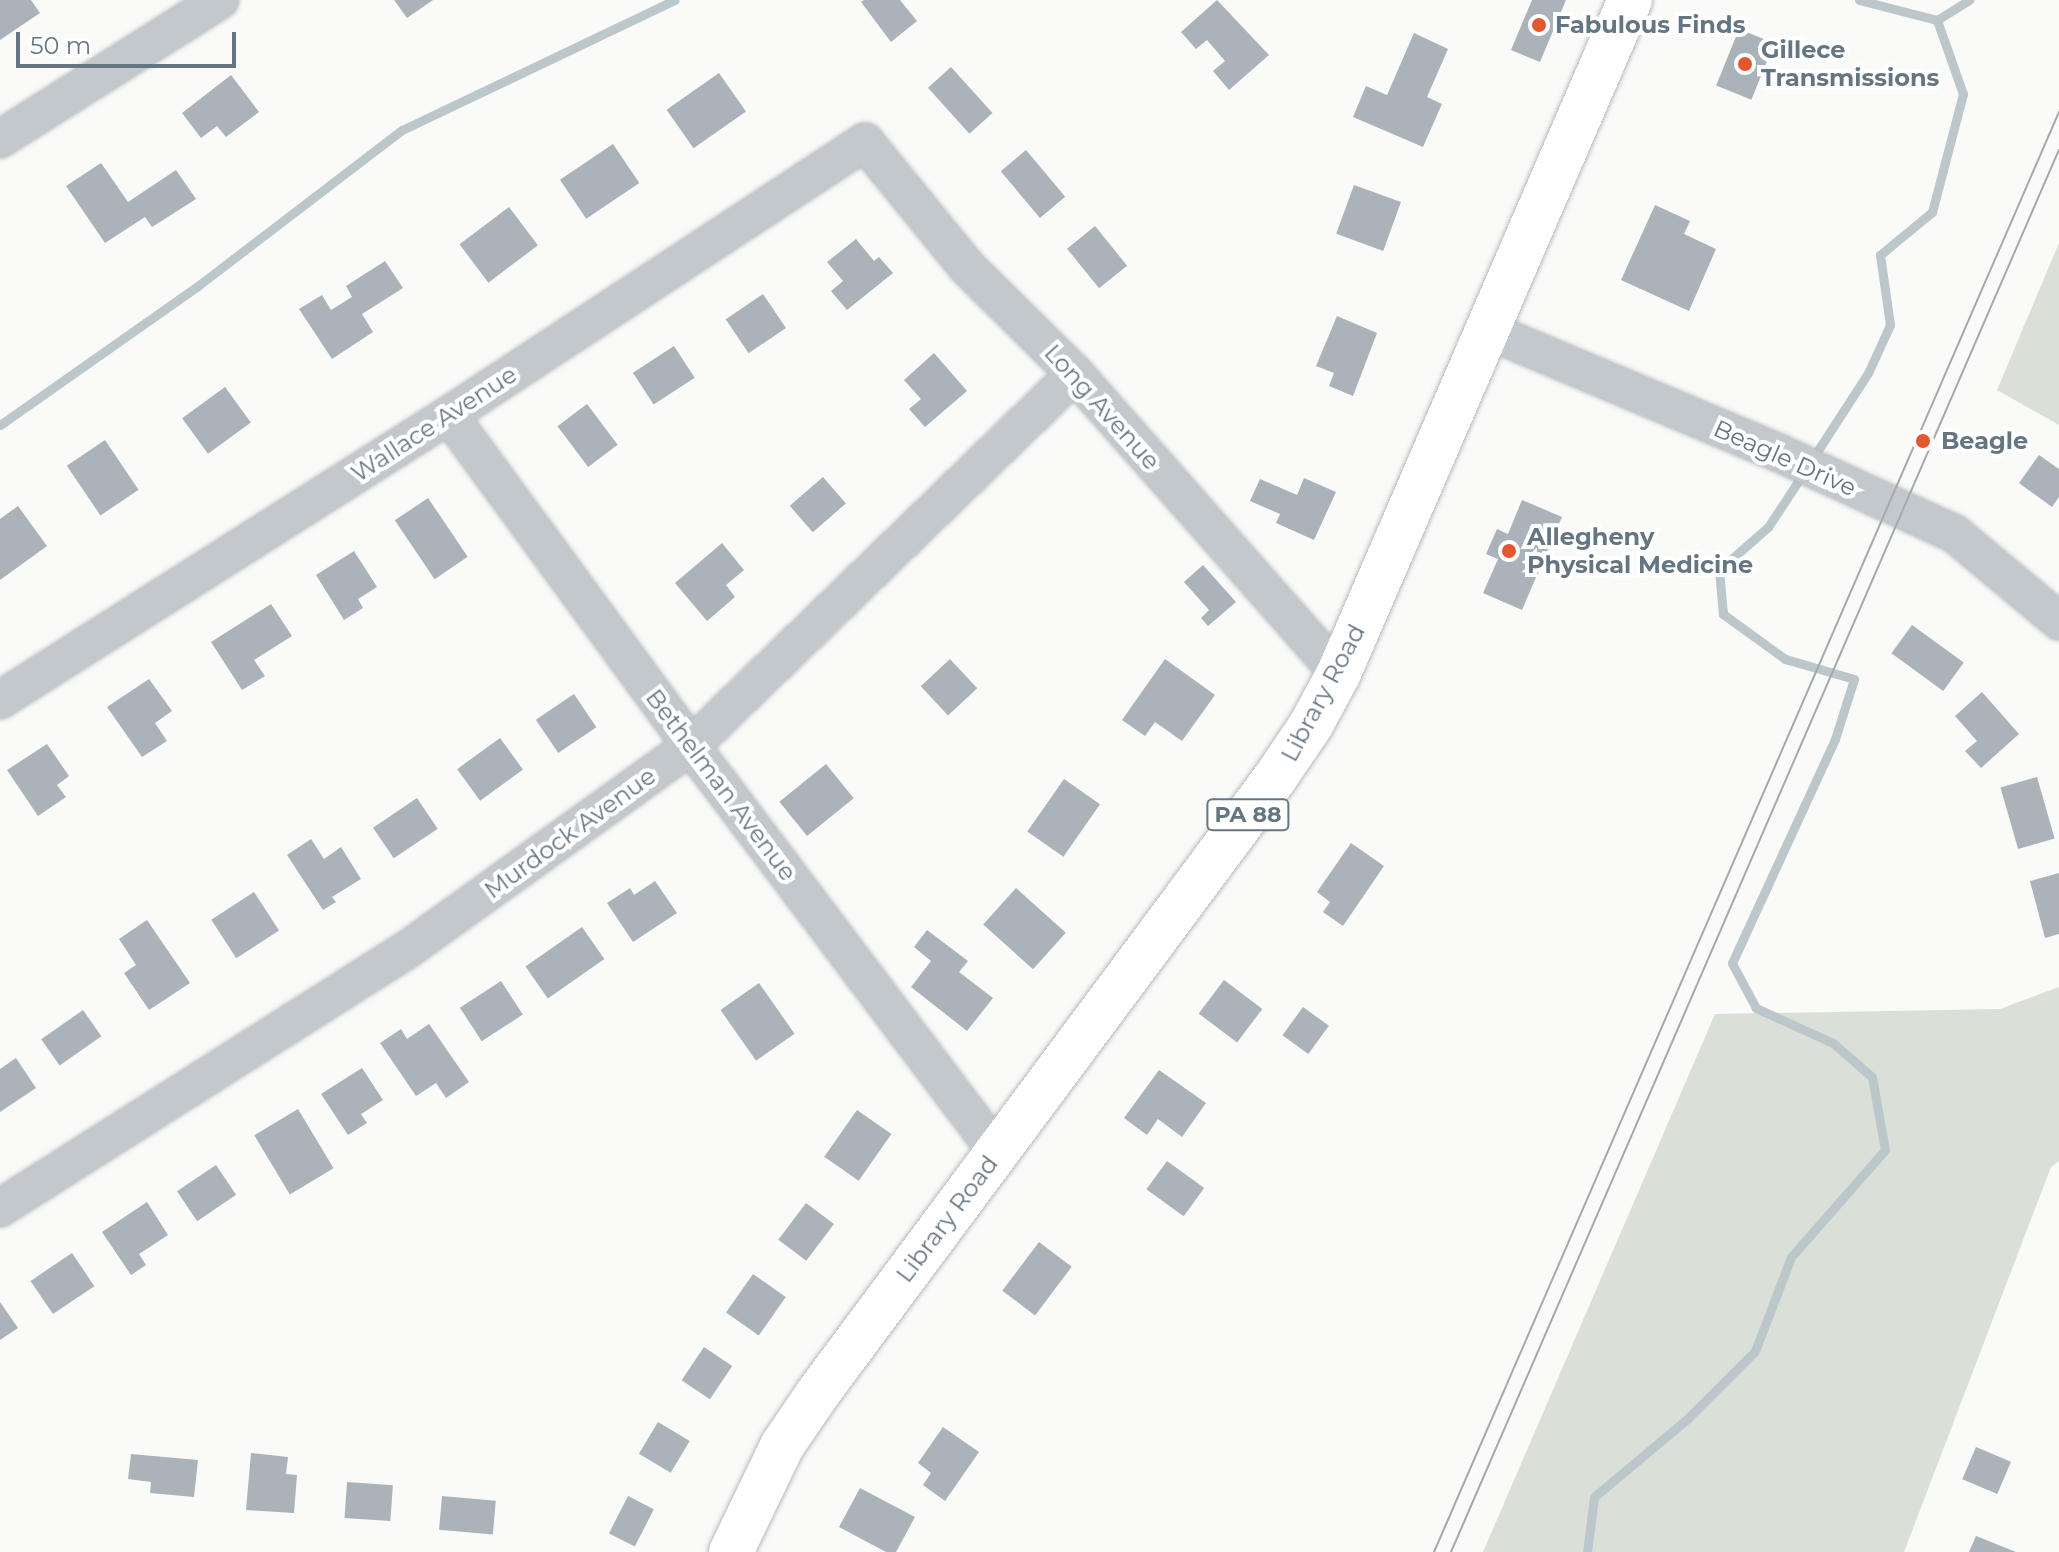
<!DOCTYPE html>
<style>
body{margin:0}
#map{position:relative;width:2059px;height:1552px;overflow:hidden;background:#fafaf8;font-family:Montserrat,sans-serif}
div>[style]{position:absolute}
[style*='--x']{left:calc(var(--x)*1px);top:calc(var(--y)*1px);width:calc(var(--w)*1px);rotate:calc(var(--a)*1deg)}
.green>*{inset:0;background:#dadfd7}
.stream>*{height:9px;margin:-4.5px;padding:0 4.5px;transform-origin:4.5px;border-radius:4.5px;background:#bbc7cb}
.building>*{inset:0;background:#aab3b9;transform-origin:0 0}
.roads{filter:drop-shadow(0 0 2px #b5babe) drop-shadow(0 0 2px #b5babe)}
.minor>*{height:36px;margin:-18px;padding:0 18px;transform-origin:18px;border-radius:18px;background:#c3c8cc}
.major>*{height:44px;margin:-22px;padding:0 22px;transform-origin:22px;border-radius:22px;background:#fff}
.tram>*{height:2px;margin:-1px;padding:0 1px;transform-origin:1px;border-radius:1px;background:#a2aab0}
.dots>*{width:22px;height:22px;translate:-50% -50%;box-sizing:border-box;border:4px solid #fff;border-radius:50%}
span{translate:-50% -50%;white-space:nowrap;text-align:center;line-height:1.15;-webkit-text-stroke:8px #fff;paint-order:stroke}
.shield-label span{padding:2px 6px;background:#fff;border:2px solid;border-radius:6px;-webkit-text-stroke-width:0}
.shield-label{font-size:22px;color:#657683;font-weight:700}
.poi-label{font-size:24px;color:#657683;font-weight:700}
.left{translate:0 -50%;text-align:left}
.street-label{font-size:24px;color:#657683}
.scale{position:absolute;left:16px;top:32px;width:220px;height:36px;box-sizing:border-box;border:4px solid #657683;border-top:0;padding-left:10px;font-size:24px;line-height:28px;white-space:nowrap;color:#657683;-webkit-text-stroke:6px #fff;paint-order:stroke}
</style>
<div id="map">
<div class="green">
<div style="clip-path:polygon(2059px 243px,2059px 425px,1997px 390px)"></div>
<div style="clip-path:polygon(2059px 987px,2059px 1161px,2051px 1167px,1904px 1552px,1483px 1552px,1715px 1014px,2000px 1009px)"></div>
</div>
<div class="stream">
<div style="--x:1859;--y:0;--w:81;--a:14.4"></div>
<div style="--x:0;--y:425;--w:243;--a:-35.1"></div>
<div style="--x:199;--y:285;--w:255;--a:-37.4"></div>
<div style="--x:402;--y:130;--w:302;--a:-25.5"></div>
<div style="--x:1811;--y:461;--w:105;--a:-57.1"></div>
<div style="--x:1868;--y:373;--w:53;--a:-65.4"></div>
<div style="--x:1890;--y:325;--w:71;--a:-98.1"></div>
<div style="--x:1880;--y:255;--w:67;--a:-39.6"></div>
<div style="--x:1932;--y:212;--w:122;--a:-75.3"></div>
<div style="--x:1963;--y:94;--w:78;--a:-109.4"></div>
<div style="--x:1937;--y:20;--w:38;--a:-32"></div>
<div style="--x:1587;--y:1552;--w:55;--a:-82.7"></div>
<div style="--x:1594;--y:1497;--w:123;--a:-40"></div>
<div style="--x:1688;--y:1418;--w:95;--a:-45"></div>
<div style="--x:1755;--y:1351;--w:101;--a:-69"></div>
<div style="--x:1791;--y:1257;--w:142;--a:-48.7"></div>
<div style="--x:1885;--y:1150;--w:74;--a:-100.1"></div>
<div style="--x:1872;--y:1077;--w:52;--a:-138.9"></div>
<div style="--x:1833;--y:1043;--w:85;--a:-155.6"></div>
<div style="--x:1756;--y:1008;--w:51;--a:-118.1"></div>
<div style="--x:1732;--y:963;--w:247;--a:-65.3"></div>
<div style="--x:1835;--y:739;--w:63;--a:-72.4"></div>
<div style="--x:1854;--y:679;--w:72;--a:-163.8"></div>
<div style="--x:1785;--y:659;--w:77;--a:-144"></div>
<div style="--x:1723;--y:614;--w:44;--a:-95.2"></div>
<div style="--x:1719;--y:570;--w:65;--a:-41.3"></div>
<div style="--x:1768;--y:527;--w:64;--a:-56.6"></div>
</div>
<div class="building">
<div style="clip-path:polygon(0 0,31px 0,40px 13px,0 40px)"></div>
<div style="clip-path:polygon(394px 0,433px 0,407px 18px)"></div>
<div style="clip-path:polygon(864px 0,900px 0,917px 21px,891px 42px,861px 2px)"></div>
<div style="clip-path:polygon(1217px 0,1269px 55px,1229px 90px,1213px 71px,1225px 61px,1207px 40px,1196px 49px,1181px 32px)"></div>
<div style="clip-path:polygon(1532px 0,1566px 0,1540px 62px,1511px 50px)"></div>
<div style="left:1739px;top:29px;width:38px;height:61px;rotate:22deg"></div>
<div style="clip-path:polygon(1414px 33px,1448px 49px,1427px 97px,1442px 104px,1423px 147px,1353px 117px,1366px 86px,1387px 95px)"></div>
<div style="left:951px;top:67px;width:62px;height:31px;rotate:48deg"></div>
<div style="left:719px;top:73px;width:47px;height:64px;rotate:55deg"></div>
<div style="clip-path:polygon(231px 75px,259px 112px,226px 137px,217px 126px,201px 138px,182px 113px)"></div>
<div style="left:613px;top:144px;width:47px;height:64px;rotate:56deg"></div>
<div style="left:1026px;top:150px;width:61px;height:33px;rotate:50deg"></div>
<div style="clip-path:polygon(101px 163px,128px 202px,176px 170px,196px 199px,152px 227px,145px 217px,105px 243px,66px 186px)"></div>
<div style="left:1354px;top:185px;width:50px;height:52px;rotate:20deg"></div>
<div style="clip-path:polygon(1655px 205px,1690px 221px,1684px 234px,1716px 249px,1689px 311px,1621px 280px)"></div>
<div style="left:509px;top:207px;width:48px;height:62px;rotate:53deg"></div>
<div style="left:1095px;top:226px;width:51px;height:36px;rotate:51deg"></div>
<div style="clip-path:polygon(856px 239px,874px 261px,879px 257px,893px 273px,847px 310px,831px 291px,843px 281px,827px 262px)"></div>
<div style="clip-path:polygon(385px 261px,403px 288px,362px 314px,373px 332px,332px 359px,299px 309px,322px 295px,331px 310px,352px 297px,346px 286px)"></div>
<div style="left:763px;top:294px;width:41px;height:45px;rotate:56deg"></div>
<div style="clip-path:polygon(1337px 316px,1377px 333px,1353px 396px,1329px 386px,1334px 373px,1316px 366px)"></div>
<div style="left:674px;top:346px;width:38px;height:49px;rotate:57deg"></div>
<div style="clip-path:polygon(934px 353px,967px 391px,925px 427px,909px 409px,921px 399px,904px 380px)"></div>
<div style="left:225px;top:387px;width:44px;height:53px;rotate:54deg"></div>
<div style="left:587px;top:404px;width:51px;height:37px;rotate:53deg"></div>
<div style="left:105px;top:440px;width:60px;height:46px;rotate:56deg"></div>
<div style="clip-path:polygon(2039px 455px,2059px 469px,2059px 497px,2052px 507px,2019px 483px)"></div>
<div style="left:823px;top:477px;width:35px;height:44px;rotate:49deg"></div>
<div style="clip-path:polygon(1304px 478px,1336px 492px,1314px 540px,1276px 523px,1280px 514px,1250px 501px,1260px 479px,1297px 495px)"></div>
<div style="left:428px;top:498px;width:71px;height:40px;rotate:56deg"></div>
<div style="clip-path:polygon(1522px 500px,1562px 517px,1522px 610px,1483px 593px,1498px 559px,1486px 554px,1497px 529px,1508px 534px)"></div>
<div style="clip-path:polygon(18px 506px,47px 546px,0 580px,0 519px)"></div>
<div style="clip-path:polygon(722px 543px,744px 570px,726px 585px,735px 597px,707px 621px,675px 583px)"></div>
<div style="clip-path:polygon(354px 551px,377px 587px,358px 599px,363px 608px,344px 620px,316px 575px)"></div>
<div style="clip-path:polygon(1203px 565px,1236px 602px,1208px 626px,1201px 618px,1209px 610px,1184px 582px)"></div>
<div style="clip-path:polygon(271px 604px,292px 636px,254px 660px,265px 676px,242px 690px,211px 642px)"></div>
<div style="left:1912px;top:625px;width:64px;height:35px;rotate:36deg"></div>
<div style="left:950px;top:659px;width:40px;height:40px;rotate:47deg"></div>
<div style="clip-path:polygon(1165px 659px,1215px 695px,1182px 741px,1155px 722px,1145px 736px,1122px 720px)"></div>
<div style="clip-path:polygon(149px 679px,172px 711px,155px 723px,167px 741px,142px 757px,107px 707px)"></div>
<div style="clip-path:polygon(1982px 692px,2019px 734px,1981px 768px,1965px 751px,1977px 741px,1955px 716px)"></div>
<div style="left:574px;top:694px;width:40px;height:46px;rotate:56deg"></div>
<div style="left:500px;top:738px;width:39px;height:53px;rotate:54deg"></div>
<div style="clip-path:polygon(47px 744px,69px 776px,57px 785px,66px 797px,38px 816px,7px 770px)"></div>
<div style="left:826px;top:764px;width:44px;height:60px;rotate:51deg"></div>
<div style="left:2037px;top:777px;width:64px;height:38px;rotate:74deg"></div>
<div style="left:1064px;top:779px;width:44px;height:64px;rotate:35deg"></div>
<div style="left:417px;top:798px;width:37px;height:53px;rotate:56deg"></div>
<div style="clip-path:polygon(311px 839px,324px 859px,341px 847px,361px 879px,332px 897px,336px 902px,323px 910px,287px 855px)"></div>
<div style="clip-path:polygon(1351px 843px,1384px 866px,1343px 926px,1323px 912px,1330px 902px,1317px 892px)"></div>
<div style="clip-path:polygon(2059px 873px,2059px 934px,2045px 938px,2030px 881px)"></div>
<div style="clip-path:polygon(655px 881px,677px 913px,633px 942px,607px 903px,630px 888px,634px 895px)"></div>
<div style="left:1016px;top:888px;width:67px;height:49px;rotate:42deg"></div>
<div style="left:254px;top:892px;width:46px;height:51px;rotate:57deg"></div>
<div style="clip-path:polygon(147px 920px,190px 983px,149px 1010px,124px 973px,136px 965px,119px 939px)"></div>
<div style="left:582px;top:927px;width:39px;height:69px;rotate:55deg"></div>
<div style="clip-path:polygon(927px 930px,968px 961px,959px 972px,993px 998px,967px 1031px,911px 987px,931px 961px,914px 947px)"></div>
<div style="left:1224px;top:980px;width:48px;height:42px;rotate:37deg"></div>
<div style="left:501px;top:981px;width:40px;height:49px;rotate:57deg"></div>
<div style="left:759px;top:983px;width:62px;height:47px;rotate:55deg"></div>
<div style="left:1303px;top:1007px;width:32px;height:35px;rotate:36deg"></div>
<div style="left:83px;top:1010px;width:32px;height:51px;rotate:55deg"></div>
<div style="clip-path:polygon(429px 1024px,469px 1082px,446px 1098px,436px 1083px,416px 1096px,380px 1043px,401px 1029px,407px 1039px)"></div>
<div style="clip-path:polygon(16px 1058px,36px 1088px,0 1112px,0 1069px)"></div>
<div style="clip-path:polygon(362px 1068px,383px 1100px,361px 1114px,367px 1123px,348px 1135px,321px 1094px)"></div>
<div style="clip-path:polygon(1159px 1070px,1206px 1103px,1182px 1137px,1158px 1119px,1147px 1135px,1124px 1118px)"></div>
<div style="left:298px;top:1109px;width:69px;height:51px;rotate:59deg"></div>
<div style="left:857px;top:1110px;width:42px;height:57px;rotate:35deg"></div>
<div style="left:1167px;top:1161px;width:46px;height:35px;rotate:36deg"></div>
<div style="left:216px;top:1165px;width:36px;height:47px;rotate:56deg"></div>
<div style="clip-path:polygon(147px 1202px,168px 1235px,139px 1254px,146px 1265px,131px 1275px,102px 1232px)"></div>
<div style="left:806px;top:1203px;width:35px;height:46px;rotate:37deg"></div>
<div style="left:1039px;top:1242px;width:41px;height:61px;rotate:37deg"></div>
<div style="left:72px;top:1253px;width:40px;height:50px;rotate:56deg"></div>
<div style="left:753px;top:1274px;width:40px;height:47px;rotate:35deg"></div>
<div style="clip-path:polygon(0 1302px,18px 1328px,0 1340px)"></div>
<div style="left:704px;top:1347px;width:34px;height:40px;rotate:34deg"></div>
<div style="left:658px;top:1422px;width:37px;height:37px;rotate:31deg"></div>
<div style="clip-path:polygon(943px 1427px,979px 1452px,945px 1501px,923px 1485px,931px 1473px,918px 1463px)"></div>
<div style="left:1976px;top:1447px;width:38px;height:35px;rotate:23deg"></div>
<div style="clip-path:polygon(251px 1453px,288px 1457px,286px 1474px,297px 1475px,294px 1513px,246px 1510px)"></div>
<div style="clip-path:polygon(131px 1454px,198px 1460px,194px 1497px,150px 1493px,151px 1482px,128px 1479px)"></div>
<div style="left:347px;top:1482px;width:46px;height:36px;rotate:4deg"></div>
<div style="clip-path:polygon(860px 1488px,915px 1517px,896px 1552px,886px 1552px,839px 1527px)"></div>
<div style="left:442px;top:1496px;width:54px;height:34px;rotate:5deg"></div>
<div style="left:628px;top:1496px;width:29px;height:42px;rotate:27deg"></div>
<div style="clip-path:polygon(1976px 1536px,2016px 1552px,1969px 1552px)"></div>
</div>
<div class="roads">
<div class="minor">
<div style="--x:0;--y:139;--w:260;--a:-32.3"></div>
<div style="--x:1489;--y:331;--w:315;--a:22.8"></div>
<div style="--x:1779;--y:453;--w:194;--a:24.7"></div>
<div style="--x:1955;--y:534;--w:136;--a:39.9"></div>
<div style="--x:449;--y:415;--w:410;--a:53.8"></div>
<div style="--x:691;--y:746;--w:508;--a:52.99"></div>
<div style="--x:0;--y:700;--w:532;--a:-32.41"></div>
<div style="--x:449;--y:415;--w:498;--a:-33.3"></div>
<div style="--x:865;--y:142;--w:160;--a:50.8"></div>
<div style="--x:966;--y:266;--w:153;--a:44.7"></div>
<div style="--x:1075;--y:374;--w:399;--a:48.6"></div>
<div style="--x:0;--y:1208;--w:478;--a:-32.4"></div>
<div style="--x:404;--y:952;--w:353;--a:-35.7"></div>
<div style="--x:691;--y:746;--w:535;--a:-44.09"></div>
</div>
<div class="major">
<div style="--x:731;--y:1552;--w:118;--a:-64.3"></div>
<div style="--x:782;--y:1446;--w:64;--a:-55.8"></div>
<div style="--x:818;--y:1393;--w:766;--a:-53.38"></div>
<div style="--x:1275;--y:778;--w:64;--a:-55.8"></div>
<div style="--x:1311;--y:725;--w:59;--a:-61.7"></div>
<div style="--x:1339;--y:673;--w:733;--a:-66.62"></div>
</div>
</div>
<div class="tram">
<div style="--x:1434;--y:1552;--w:1570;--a:-66.54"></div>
<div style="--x:1451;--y:1552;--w:1528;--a:-66.56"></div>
</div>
<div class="dots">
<div style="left:1539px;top:25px;background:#e4572e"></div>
<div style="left:1745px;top:64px;background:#e4572e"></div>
<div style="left:1923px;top:441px;background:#e4572e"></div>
<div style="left:1509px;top:551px;background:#e4572e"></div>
</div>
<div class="shield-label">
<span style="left:1248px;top:815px">PA 88</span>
</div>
<div class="poi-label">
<span class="left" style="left:1555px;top:25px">Fabulous Finds</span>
<span class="left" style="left:1761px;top:64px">Gillece<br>Transmissions</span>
<span class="left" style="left:1941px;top:441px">Beagle</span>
<span class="left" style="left:1527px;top:551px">Allegheny<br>Physical Medicine</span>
</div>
<div class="street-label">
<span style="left:1102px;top:407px;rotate:48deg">Long Avenue</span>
<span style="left:434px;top:424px;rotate:-33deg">Wallace Avenue</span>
<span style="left:1785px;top:458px;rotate:24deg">Beagle Drive</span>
<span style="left:1323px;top:693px;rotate:-62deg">Library Road</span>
<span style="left:721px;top:785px;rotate:53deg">Bethelman Avenue</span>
<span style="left:570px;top:833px;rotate:-36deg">Murdock Avenue</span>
<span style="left:947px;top:1219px;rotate:-53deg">Library Road</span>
</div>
<div class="scale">50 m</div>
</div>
